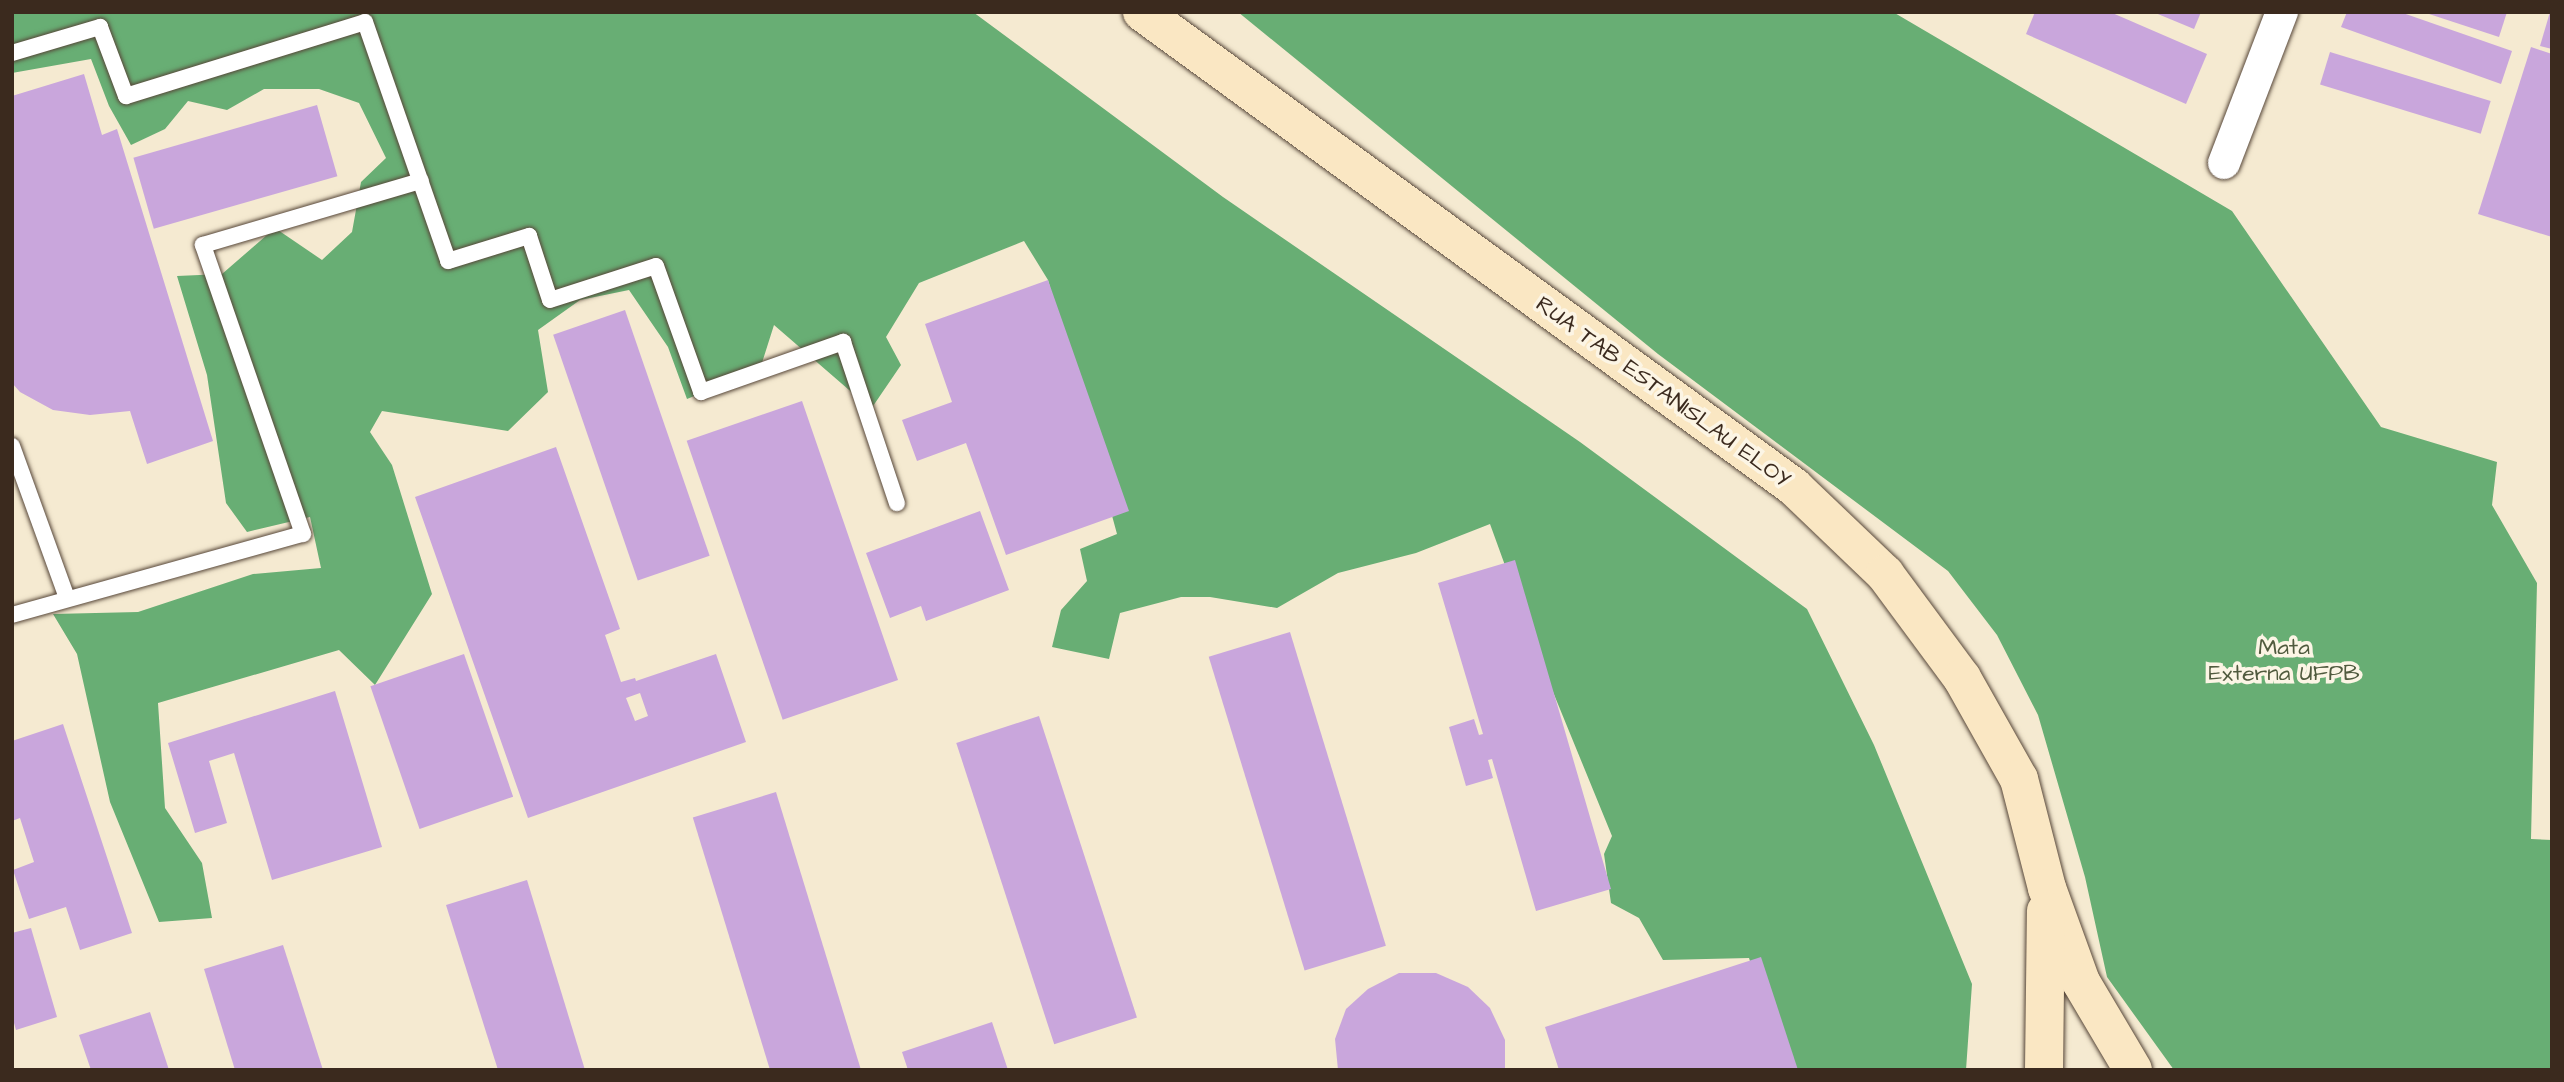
<!DOCTYPE html>
<style>
body{margin:0}
#map{position:relative;width:2564px;height:1082px;overflow:hidden;background:#f5ead1;font-family:"Architects Daughter",sans-serif}
div>[style]{position:absolute}
[style*='--x']{left:calc(var(--x)*1px);top:calc(var(--y)*1px);width:calc(var(--w)*1px);rotate:calc(var(--a)*1deg)}
.forest>*{inset:0;background:#68ae74}
.building>*{inset:0;background:#c9a6dc;transform-origin:0 0}
.roads{filter:drop-shadow(0 0 2px #574739) drop-shadow(0 0 2px #574739)}
.lane>*{height:16px;margin:-8px;padding:0 8px;transform-origin:8px;border-radius:8px;background:#fff}
.street>*{height:32px;margin:-16px;padding:0 16px;transform-origin:16px;border-radius:16px;background:#fff}
.secondary>*{height:38px;margin:-19px;padding:0 19px;transform-origin:19px;border-radius:19px;background:#fae7c3}
span{translate:-50% -50%;white-space:nowrap;text-align:center;line-height:1.15;-webkit-text-stroke:7px #fcf5e5;paint-order:stroke}
.street-label{font-size:23px;color:#3b2a1e}
.park-label{font-size:23px;color:#505a3e}
.frame{position:absolute;inset:0;border:14px solid #3b2a1e;pointer-events:none}
</style>
<div id="map">
<div class="forest">
<div style="clip-path:polygon(12px 12px,973px 12px,1223px 197px,1580px 442px,1807px 609px,1874px 745px,1972px 984px,1966px 1070px,1785px 1070px,1749px 958px,1663px 960px,1639px 918px,1611px 903px,1604px 854px,1612px 836px,1535px 648px,1490px 524px,1416px 553px,1338px 573px,1277px 608px,1210px 597px,1181px 597px,1120px 613px,1109px 659px,1052px 647px,1061px 610px,1087px 581px,1080px 549px,1117px 534px,1048px 280px,1024px 241px,919px 283px,886px 337px,901px 365px,871px 409px,774px 325px,760px 369px,687px 399px,668px 347px,629px 290px,580px 300px,538px 330px,548px 392px,508px 431px,382px 411px,370px 432px,392px 465px,432px 594px,375px 685px,339px 650px,158px 703px,165px 808px,202px 863px,212px 918px,159px 922px,110px 802px,77px 654px,53px 614px,138px 612px,253px 574px,321px 568px,310px 517px,247px 532px,226px 503px,207px 375px,177px 276px,222px 274px,275px 228px,322px 260px,352px 232px,361px 182px,386px 158px,359px 103px,319px 89px,264px 89px,227px 110px,188px 101px,165px 129px,131px 145px,109px 106px,91px 59px,12px 73px)"></div>
<div style="clip-path:polygon(1238px 12px,1893px 12px,2232px 211px,2381px 427px,2497px 462px,2492px 505px,2537px 583px,2531px 839px,2552px 840px,2552px 1070px,2174px 1070px,2107px 977px,2085px 877px,2038px 715px,1997px 635px,1948px 571px,1658px 354px)"></div>
</div>
<div class="building">
<div style="clip-path:polygon(2035px 12px,2110px 12px,2207px 54px,2186px 104px,2026px 34px)"></div>
<div style="clip-path:polygon(2153px 12px,2201px 12px,2194px 29px)"></div>
<div style="clip-path:polygon(2347px 12px,2400px 12px,2512px 51px,2501px 84px,2341px 27px)"></div>
<div style="clip-path:polygon(2423px 12px,2507px 12px,2499px 37px)"></div>
<div style="clip-path:polygon(2550px 12px,2552px 12px,2552px 49px,2540px 46px)"></div>
<div style="clip-path:polygon(2531px 47px,2552px 54px,2552px 237px,2478px 214px)"></div>
<div style="left:2330px;top:52px;width:168px;height:34px;rotate:17deg"></div>
<div style="clip-path:polygon(84px 74px,102px 135px,117px 129px,213px 441px,147px 464px,130px 411px,90px 415px,53px 410px,20px 392px,12px 383px,12px 96px)"></div>
<div style="left:317px;top:105px;width:74px;height:191px;rotate:74deg"></div>
<div style="clip-path:polygon(1048px 280px,1129px 511px,1006px 555px,966px 443px,917px 461px,902px 420px,952px 402px,925px 324px)"></div>
<div style="left:625px;top:310px;width:260px;height:76px;rotate:71deg"></div>
<div style="left:802px;top:401px;width:295px;height:122px;rotate:71deg"></div>
<div style="clip-path:polygon(evenodd,556px 447px,620px 629px,605px 635px,621px 682px,635px 678px,636px 681px,716px 654px,746px 742px,528px 818px,415px 497px,556px 447px,640px 693px,648px 716px,635px 721px,626px 698px,640px 693px)"></div>
<div style="clip-path:polygon(980px 511px,1009px 590px,926px 621px,921px 606px,890px 618px,866px 553px)"></div>
<div style="clip-path:polygon(1515px 560px,1611px 889px,1536px 911px,1492px 759px,1488px 760px,1493px 778px,1466px 786px,1449px 727px,1474px 719px,1479px 735px,1483px 734px,1438px 583px)"></div>
<div style="left:1290px;top:632px;width:328px;height:85px;rotate:73deg"></div>
<div style="left:464px;top:654px;width:151px;height:99px;rotate:71deg"></div>
<div style="clip-path:polygon(335px 691px,382px 847px,272px 880px,234px 753px,209px 761px,227px 823px,195px 833px,168px 743px)"></div>
<div style="left:1039px;top:716px;width:317px;height:87px;rotate:72deg"></div>
<div style="clip-path:polygon(63px 724px,132px 933px,80px 950px,66px 907px,29px 919px,13px 870px,34px 862px,20px 818px,12px 821px,12px 741px)"></div>
<div style="left:776px;top:792px;width:291px;height:87px;rotate:73deg"></div>
<div style="clip-path:polygon(527px 880px,585px 1070px,498px 1070px,446px 905px)"></div>
<div style="clip-path:polygon(31px 928px,57px 1017px,16px 1030px,12px 1016px,12px 933px)"></div>
<div style="clip-path:polygon(283px 945px,323px 1070px,235px 1070px,204px 969px)"></div>
<div style="clip-path:polygon(1761px 957px,1798px 1070px,1559px 1070px,1545px 1027px)"></div>
<div style="clip-path:polygon(1399px 973px,1436px 973px,1468px 987px,1490px 1008px,1505px 1040px,1505px 1070px,1338px 1070px,1335px 1039px,1346px 1009px,1368px 989px)"></div>
<div style="clip-path:polygon(150px 1012px,169px 1070px,91px 1070px,79px 1035px)"></div>
<div style="clip-path:polygon(992px 1022px,1008px 1070px,908px 1070px,902px 1052px)"></div>
</div>
<div class="roads">
<div class="lane">
<div style="--x:12;--y:53;--w:92;--a:-16.5"></div>
<div style="--x:100;--y:27;--w:74;--a:69.4"></div>
<div style="--x:126;--y:96;--w:250;--a:-17.2"></div>
<div style="--x:365;--y:22;--w:253;--a:70.8"></div>
<div style="--x:448;--y:261;--w:85;--a:-17.2"></div>
<div style="--x:529;--y:236;--w:67;--a:71.8"></div>
<div style="--x:550;--y:300;--w:111;--a:-17.8"></div>
<div style="--x:656;--y:266;--w:134;--a:70.3"></div>
<div style="--x:701;--y:392;--w:151;--a:-19.4"></div>
<div style="--x:843;--y:342;--w:170;--a:71.5"></div>
<div style="--x:12;--y:446;--w:162;--a:70.1"></div>
<div style="--x:12;--y:615;--w:302;--a:-15.6"></div>
<div style="--x:303;--y:534;--w:306;--a:-109.1"></div>
<div style="--x:203;--y:245;--w:227;--a:-16.4"></div>
</div>
<div class="street">
<div style="--x:2224;--y:163;--w:162;--a:-69"></div>
</div>
<div class="secondary">
<div style="--x:1142;--y:12;--w:807;--a:36.07"></div>
<div style="--x:1794;--y:487;--w:126;--a:43.7"></div>
<div style="--x:1885;--y:574;--w:129;--a:53.5"></div>
<div style="--x:1962;--y:678;--w:116;--a:60.6"></div>
<div style="--x:2019;--y:779;--w:113;--a:75.6"></div>
<div style="--x:2047;--y:888;--w:100;--a:70.1"></div>
<div style="--x:2081;--y:982;--w:102;--a:59.4"></div>
<div style="--x:2044;--y:1070;--w:159;--a:-89.3"></div>
</div>
</div>
<div class="street-label">
<span style="left:1663px;top:392px;rotate:36deg">RUA TAB ESTANISLAU ELOY</span>
</div>
<div class="park-label">
<span style="left:2284px;top:660px">Mata<br>Externa UFPB</span>
</div>
<div class="frame"></div>
</div>
